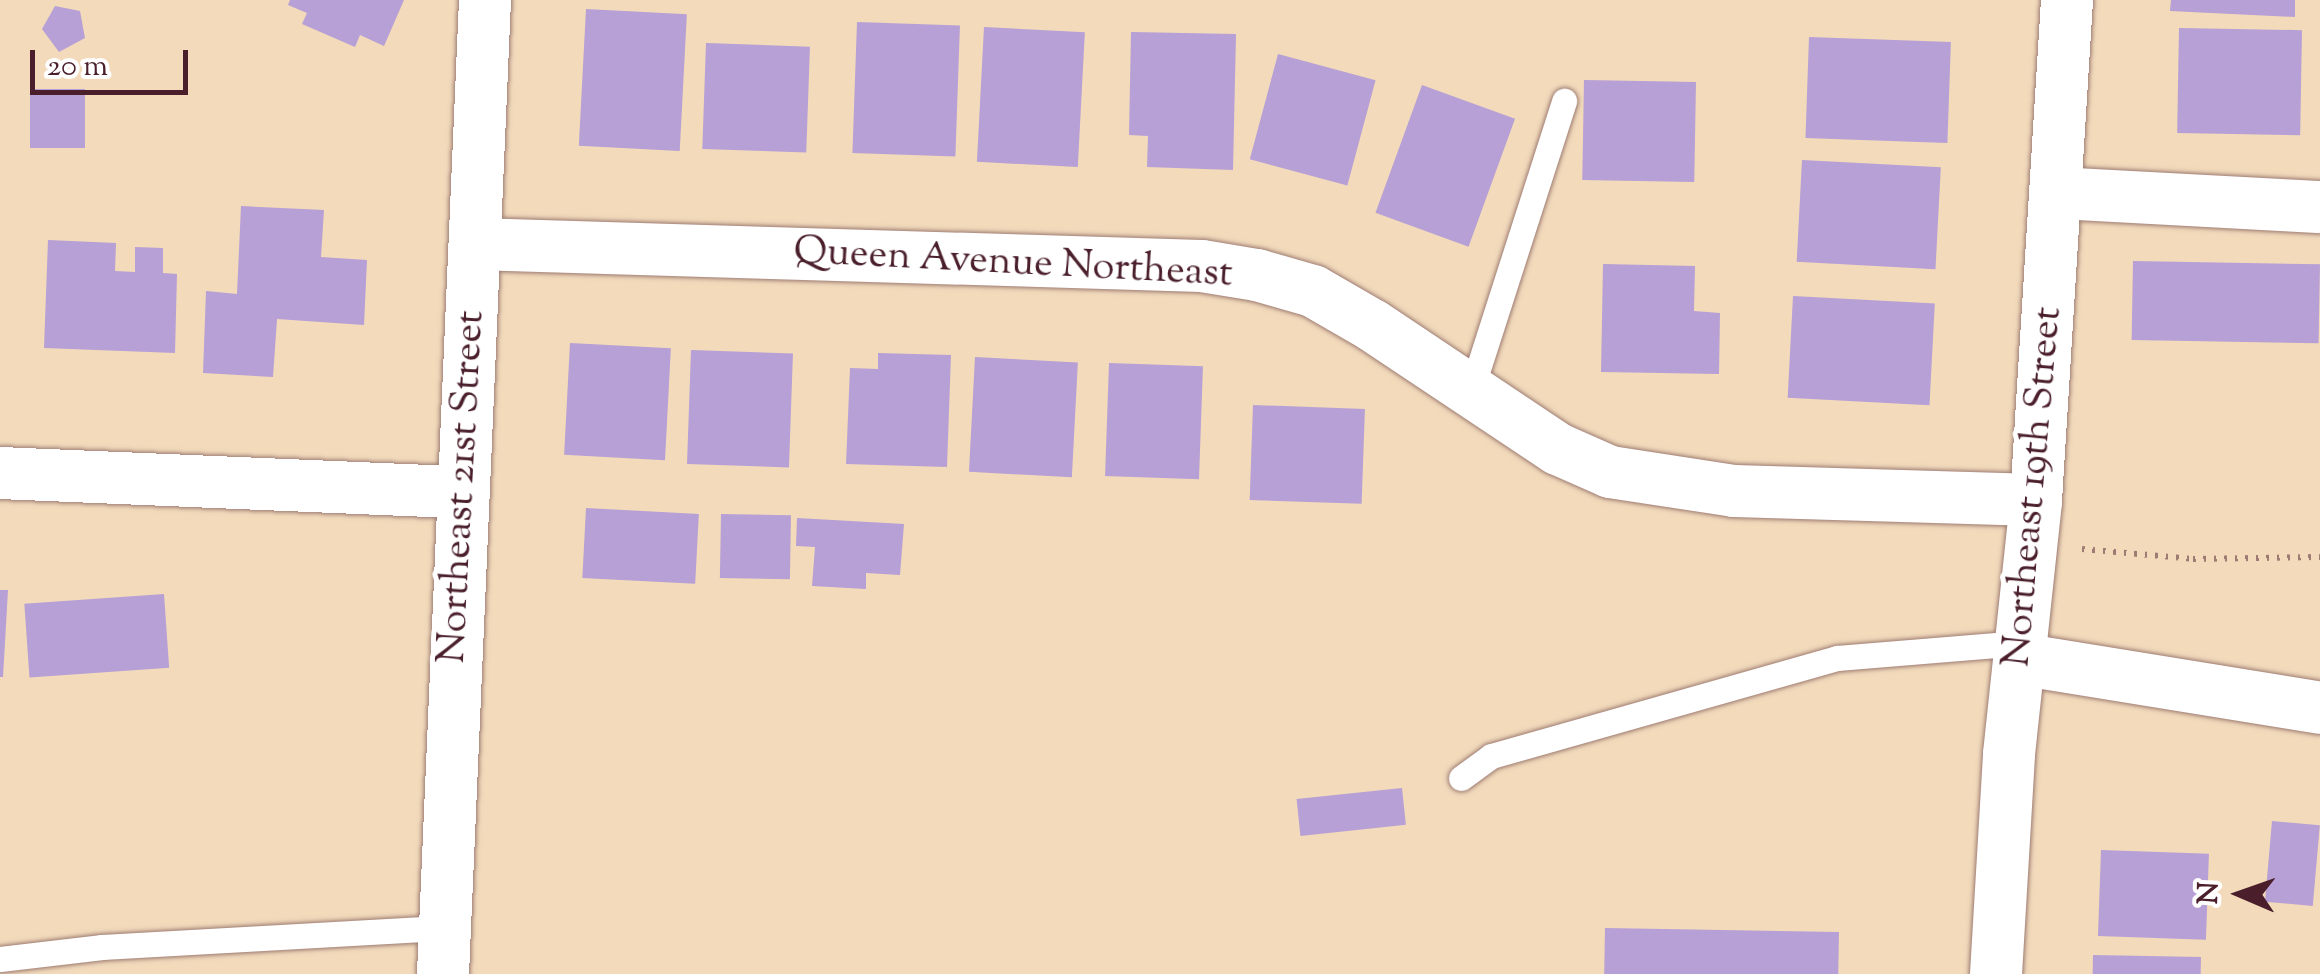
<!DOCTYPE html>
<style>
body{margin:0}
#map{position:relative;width:2320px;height:974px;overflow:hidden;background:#f2dabb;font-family:"Sorts Mill Goudy",serif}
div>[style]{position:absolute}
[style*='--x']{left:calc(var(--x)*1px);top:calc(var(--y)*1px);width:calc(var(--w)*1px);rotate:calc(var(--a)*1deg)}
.building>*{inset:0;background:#b6a0d5;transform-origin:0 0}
.path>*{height:6px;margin-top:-3px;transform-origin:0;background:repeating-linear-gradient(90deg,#9e7c73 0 2.5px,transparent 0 10.5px)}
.roads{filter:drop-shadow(0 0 2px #9e7c73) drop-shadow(0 0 2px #9e7c73)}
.service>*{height:25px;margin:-12.5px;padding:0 12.5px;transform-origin:12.5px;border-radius:12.5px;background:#fff}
.minor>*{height:52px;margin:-26px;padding:0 26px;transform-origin:26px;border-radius:26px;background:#fff}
span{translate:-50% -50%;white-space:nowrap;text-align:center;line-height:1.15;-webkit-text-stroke:10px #fff;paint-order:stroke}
.street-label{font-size:40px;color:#4a1f2b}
.north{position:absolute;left:2190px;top:844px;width:100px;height:100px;-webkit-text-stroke:8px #fff;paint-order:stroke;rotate:272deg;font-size:28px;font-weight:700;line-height:40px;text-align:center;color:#4a1f2b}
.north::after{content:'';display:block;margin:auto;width:35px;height:45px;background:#4a1f2b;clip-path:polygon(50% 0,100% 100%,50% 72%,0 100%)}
.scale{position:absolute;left:30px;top:50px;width:158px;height:45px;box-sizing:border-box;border:5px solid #4a1f2b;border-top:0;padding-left:12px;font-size:30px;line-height:35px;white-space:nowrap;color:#4a1f2b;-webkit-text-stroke:8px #fff;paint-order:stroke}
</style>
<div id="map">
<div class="building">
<div style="clip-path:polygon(290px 0,404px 0,384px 46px,360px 35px,355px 47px,302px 24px,307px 13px,288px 5px)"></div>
<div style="clip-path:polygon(2171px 0,2295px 0,2295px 17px,2170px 11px)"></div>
<div style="clip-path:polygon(55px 6px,80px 11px,85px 38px,59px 52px,42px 29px)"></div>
<div style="left:586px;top:9px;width:101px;height:137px;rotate:3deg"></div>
<div style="left:857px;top:22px;width:103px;height:131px;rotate:2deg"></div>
<div style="left:984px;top:27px;width:101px;height:135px;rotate:3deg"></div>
<div style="left:2179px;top:28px;width:123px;height:105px;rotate:1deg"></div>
<div style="clip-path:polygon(1131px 32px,1236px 34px,1233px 170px,1147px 167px,1148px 136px,1129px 135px)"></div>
<div style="left:1809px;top:37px;width:142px;height:101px;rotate:2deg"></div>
<div style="left:706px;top:43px;width:104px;height:106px;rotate:2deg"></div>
<div style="left:1278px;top:54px;width:101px;height:109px;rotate:15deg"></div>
<div style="left:1584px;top:80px;width:112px;height:100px;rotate:1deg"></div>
<div style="left:1422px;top:85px;width:99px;height:136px;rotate:20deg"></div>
<div style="left:30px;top:89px;width:55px;height:59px"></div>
<div style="left:1802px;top:160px;width:139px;height:102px;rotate:3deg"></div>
<div style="clip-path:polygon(241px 206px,324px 210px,321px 257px,367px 260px,364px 325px,277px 319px,273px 377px,203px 373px,206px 291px,237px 294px)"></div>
<div style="clip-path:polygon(48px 240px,116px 243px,115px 271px,135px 272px,135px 247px,163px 248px,163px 273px,177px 274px,175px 353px,44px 348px)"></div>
<div style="left:2133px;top:261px;width:187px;height:79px;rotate:1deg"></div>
<div style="clip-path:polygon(1603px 264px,1695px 266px,1694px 311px,1720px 313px,1719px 374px,1601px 372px)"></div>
<div style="left:1793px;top:296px;width:142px;height:102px;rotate:3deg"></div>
<div style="left:570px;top:343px;width:101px;height:112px;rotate:3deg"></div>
<div style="left:691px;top:350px;width:102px;height:114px;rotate:2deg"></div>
<div style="clip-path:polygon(878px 353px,951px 355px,947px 467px,846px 464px,850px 368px,878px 369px)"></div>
<div style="left:975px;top:357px;width:103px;height:115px;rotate:3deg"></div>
<div style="left:1109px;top:363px;width:94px;height:113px;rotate:2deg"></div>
<div style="left:1253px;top:405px;width:112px;height:95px;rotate:2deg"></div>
<div style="left:586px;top:508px;width:113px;height:70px;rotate:3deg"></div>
<div style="left:721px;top:514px;width:70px;height:64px;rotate:1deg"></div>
<div style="clip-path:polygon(797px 518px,904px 524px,900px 575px,866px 573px,866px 589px,812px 586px,815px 547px,796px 546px)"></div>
<div style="clip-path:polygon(0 590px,8px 590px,3px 677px,0 677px)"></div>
<div style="left:164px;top:594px;width:74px;height:140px;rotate:86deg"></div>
<div style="left:1402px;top:788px;width:37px;height:106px;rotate:84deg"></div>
<div style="left:2272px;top:821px;width:48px;height:81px;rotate:5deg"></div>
<div style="left:2101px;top:850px;width:108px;height:86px;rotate:2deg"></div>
<div style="left:1605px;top:928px;width:234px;height:46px;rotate:1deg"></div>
<div style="left:2093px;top:955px;width:108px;height:19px;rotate:1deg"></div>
</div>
<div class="path">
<div style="--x:2082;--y:549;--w:111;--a:5.1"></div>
<div style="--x:2193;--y:559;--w:127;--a:-0.9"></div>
</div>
<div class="roads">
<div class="service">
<div style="--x:1471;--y:391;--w:305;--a:-72.2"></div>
<div style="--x:1461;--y:778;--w:37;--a:-36"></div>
<div style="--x:1491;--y:756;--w:360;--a:-15.8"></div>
<div style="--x:1837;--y:658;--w:184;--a:-4.7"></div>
<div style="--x:0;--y:959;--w:103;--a:-6.7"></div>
<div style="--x:102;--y:947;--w:344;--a:-3.2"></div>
</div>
<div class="minor">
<div style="--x:2058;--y:193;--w:262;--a:3.1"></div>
<div style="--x:475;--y:244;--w:727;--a:1.73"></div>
<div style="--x:1202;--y:266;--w:56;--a:9.3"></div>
<div style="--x:1257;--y:275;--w:58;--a:15.9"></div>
<div style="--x:1313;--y:291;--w:68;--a:30"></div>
<div style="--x:1372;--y:325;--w:224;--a:33.7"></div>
<div style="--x:1558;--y:449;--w:57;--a:23.9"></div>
<div style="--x:1610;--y:472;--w:125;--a:8.7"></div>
<div style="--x:1734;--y:491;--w:302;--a:1.7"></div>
<div style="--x:0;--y:473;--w:461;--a:2.4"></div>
<div style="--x:2019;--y:659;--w:305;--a:9.2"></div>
<div style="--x:443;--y:974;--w:975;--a:-87.53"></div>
<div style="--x:1996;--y:974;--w:220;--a:-86.6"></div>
<div style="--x:2009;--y:754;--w:255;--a:-83.9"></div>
<div style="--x:2036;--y:500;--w:501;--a:-86.45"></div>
</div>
</div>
<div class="street-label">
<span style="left:1013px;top:264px;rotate:3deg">Queen Avenue Northeast</span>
<span style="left:463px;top:487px;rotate:-87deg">Northeast 21st Street</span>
<span style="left:2034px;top:487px;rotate:-85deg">Northeast 19th Street</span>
</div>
<div class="north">N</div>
<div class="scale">20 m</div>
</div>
